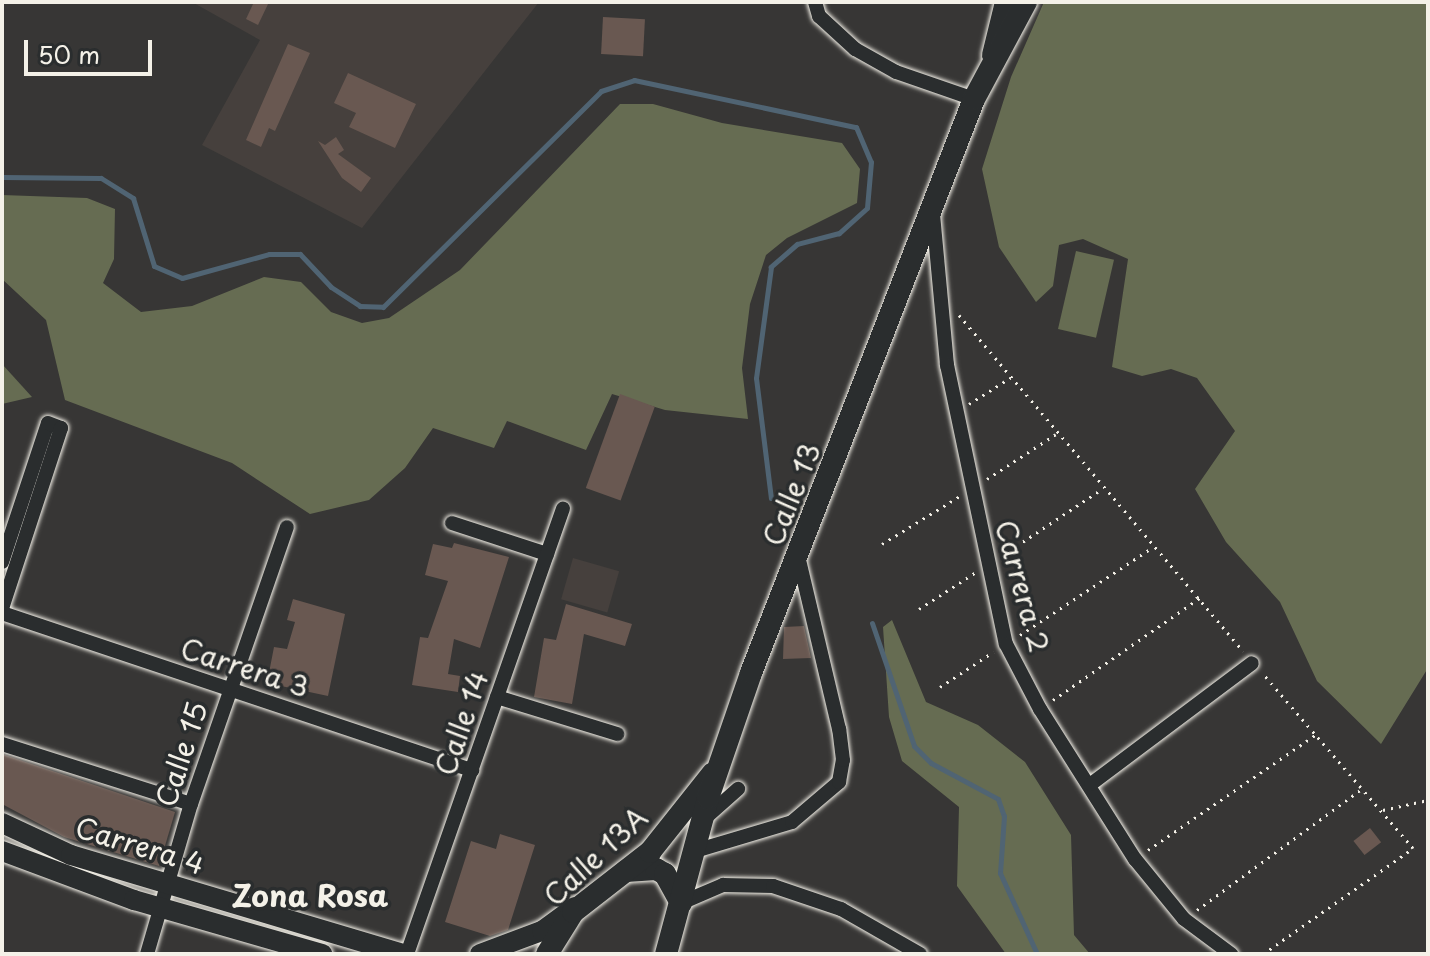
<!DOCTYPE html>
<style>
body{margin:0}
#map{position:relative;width:1430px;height:956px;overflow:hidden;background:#373635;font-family:"Playpen Sans",sans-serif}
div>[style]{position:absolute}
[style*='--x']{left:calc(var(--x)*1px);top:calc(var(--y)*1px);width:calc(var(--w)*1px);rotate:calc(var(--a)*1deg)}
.built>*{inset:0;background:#46403d;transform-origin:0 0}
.green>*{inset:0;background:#666c52;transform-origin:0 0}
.stream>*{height:5px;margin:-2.5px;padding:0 2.5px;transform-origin:2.5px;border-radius:2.5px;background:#506473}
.building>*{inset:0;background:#695851;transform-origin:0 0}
.path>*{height:3px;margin-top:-1.5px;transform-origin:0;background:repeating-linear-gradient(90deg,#f4f1e8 0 2px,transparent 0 8px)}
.roads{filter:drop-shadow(0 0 2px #f4f1e8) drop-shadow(0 0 2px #f4f1e8)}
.street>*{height:14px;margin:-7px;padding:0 7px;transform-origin:7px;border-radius:7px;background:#2a2d2e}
.secondary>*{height:20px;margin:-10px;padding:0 10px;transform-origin:10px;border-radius:10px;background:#2a2d2e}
.primary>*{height:22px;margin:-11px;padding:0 11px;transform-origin:11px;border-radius:11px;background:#2a2d2e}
span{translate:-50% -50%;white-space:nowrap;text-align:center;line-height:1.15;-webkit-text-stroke:7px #2a2d2e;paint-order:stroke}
.street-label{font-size:28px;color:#f4f1e8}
.neighbourhood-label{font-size:30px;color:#f4f1e8;font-weight:700}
.frame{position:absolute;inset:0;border:4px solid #f4f1e8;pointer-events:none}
.scale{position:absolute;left:24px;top:40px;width:128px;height:36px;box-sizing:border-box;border:4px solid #f4f1e8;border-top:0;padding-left:10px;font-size:24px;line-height:28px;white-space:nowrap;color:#f4f1e8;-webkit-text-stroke:6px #2a2d2e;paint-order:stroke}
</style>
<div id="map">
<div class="built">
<div style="clip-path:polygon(192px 2px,539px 2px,362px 228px,202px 145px,260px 40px)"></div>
<div style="left:573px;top:558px;width:48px;height:43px;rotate:16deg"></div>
</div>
<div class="green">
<div style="clip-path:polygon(1044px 2px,1428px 2px,1428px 668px,1381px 744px,1317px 681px,1280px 602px,1226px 542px,1195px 489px,1235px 431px,1197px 378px,1171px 369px,1142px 376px,1112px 367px,1128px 259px,1083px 239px,1059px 245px,1053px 286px,1036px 302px,999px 247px,982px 169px,1011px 77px)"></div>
<div style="clip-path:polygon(620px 104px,653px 104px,722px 123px,842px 143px,860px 169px,857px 203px,787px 238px,766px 255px,750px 304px,742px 368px,748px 419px,665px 410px,612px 394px,586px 450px,507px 421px,494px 448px,433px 428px,405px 468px,369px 500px,310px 514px,232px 463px,65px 400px,46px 320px,2px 279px,2px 195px,87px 198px,115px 209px,114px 259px,103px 283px,141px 312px,192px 306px,264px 277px,301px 282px,331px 312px,362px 323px,389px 318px,460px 270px)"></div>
<div style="left:1076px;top:251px;width:39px;height:80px;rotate:13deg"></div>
<div style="clip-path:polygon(2px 364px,32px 397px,2px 404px)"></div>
<div style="clip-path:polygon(892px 620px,926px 702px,978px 725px,1025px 762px,1071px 835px,1074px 935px,1090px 954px,1006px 954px,957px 886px,959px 807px,902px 761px,889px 717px,883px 627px)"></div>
</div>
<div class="stream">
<div style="--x:2;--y:177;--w:99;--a:0.6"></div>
<div style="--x:101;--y:178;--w:38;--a:32"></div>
<div style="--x:133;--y:198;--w:71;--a:72.8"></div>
<div style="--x:154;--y:266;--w:30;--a:23"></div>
<div style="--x:182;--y:278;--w:90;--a:-15.4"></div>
<div style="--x:269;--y:254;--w:31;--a:0"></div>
<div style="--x:300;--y:254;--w:45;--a:46.8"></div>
<div style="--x:331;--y:287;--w:35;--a:33"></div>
<div style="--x:360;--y:306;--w:23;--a:2"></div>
<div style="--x:383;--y:307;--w:307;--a:-44.7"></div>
<div style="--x:601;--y:91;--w:35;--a:-18"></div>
<div style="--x:634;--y:80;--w:227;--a:12"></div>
<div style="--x:856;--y:127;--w:38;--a:67"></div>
<div style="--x:871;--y:162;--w:46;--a:95"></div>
<div style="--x:867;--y:208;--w:38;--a:138"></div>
<div style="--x:839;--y:233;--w:43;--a:165.3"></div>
<div style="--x:797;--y:244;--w:35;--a:139"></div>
<div style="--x:771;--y:267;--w:112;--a:97.7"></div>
<div style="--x:756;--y:378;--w:121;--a:82.9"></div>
<div style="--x:872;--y:623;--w:130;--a:71.1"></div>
<div style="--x:914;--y:746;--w:24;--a:45"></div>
<div style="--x:931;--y:763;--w:76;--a:28.2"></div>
<div style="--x:998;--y:799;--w:18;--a:71"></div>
<div style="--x:1004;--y:816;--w:57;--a:94"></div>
<div style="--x:1000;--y:873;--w:89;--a:65.4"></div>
</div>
<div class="building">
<div style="clip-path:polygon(254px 2px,269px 2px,258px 25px,246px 19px)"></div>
<div style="left:603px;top:17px;width:42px;height:37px;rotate:3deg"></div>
<div style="clip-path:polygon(288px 44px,310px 53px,275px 131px,269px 128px,261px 147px,246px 140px)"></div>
<div style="clip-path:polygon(348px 73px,416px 104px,395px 148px,349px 127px,356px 113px,334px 103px)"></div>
<div style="clip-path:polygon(336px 137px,344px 150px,338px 154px,371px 178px,361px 192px,342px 178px,318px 141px,325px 145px)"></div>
<div style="left:620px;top:394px;width:37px;height:100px;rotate:20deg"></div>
<div style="clip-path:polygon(454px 543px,509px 557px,480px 648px,454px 639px,448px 674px,460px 676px,458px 692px,412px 685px,420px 637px,428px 638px,448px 581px,425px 575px,433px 544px,452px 548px)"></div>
<div style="clip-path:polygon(293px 599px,345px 614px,328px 696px,267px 683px,274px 647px,287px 649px,295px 622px,287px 620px)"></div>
<div style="clip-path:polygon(566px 604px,632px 624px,625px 646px,584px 634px,572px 704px,534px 697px,544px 638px,556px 640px)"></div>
<div style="clip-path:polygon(804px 626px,811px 658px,783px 659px,784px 627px)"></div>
<div style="clip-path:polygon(2px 754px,175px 812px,159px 866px,64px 837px,2px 804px)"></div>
<div style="left:1370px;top:828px;width:18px;height:21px;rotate:52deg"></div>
<div style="clip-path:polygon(500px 834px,535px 845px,508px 930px,490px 936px,445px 922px,471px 841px,496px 849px)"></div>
</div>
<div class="path">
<div style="--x:959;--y:315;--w:440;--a:49.8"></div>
<div style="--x:969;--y:404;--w:49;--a:-32.4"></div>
<div style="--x:987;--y:479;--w:82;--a:-33.1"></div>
<div style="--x:882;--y:544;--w:92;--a:-31.6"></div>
<div style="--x:1003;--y:555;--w:119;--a:-33.7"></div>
<div style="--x:919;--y:609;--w:68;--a:-33"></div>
<div style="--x:1020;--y:635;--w:156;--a:-33.5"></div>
<div style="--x:940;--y:687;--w:64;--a:-33.4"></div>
<div style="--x:1053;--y:700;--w:179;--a:-34.8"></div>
<div style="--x:1383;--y:810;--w:46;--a:-12.5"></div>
<div style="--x:1148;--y:850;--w:206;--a:-34.5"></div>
<div style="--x:1197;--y:910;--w:205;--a:-36.3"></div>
<div style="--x:1263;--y:954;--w:184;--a:-35.2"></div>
<div style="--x:1413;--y:848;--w:228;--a:-130.7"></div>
</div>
<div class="roads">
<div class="street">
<div style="--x:815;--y:2;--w:15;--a:74"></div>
<div style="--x:819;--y:16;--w:49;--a:42.5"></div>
<div style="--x:855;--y:49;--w:47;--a:29.3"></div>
<div style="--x:896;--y:72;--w:83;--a:19.1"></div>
<div style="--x:933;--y:214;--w:152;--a:84.7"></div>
<div style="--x:947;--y:365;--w:285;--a:78.1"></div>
<div style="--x:1006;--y:644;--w:73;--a:62.4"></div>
<div style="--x:1040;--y:709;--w:178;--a:57.7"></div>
<div style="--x:1135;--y:859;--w:77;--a:50.8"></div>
<div style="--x:1184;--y:919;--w:59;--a:36.7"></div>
<div style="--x:452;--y:523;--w:100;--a:18.1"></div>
<div style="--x:2;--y:562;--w:146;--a:-71.7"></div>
<div style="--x:48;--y:423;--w:14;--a:21"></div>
<div style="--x:61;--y:428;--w:190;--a:108.1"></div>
<div style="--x:2;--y:613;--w:496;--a:18.5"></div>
<div style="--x:497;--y:697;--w:126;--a:17.1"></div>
<div style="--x:2;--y:744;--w:198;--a:17.6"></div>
<div style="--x:1091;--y:784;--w:201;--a:-36.9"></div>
<div style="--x:703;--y:820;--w:47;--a:-41.5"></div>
<div style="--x:695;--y:851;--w:101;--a:-16.6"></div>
<div style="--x:792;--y:822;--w:62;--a:-40.4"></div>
<div style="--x:839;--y:782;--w:22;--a:-80"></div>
<div style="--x:843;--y:760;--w:31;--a:-97"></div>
<div style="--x:839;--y:729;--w:179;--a:-103.3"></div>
<div style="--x:681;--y:903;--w:46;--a:-23.2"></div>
<div style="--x:723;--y:885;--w:50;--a:1.1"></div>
<div style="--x:773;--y:886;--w:72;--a:18.7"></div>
<div style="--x:841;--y:909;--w:91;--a:29.7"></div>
<div style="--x:147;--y:954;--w:156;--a:-73.7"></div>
<div style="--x:191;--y:804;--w:293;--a:-70.9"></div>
<div style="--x:407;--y:954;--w:472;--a:-70.7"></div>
</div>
<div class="secondary">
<div style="--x:2;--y:823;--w:76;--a:24.9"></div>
<div style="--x:71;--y:855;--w:346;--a:16.6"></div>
<div style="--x:2;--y:851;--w:141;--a:20.4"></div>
<div style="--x:134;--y:900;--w:196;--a:16"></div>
<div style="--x:480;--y:954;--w:66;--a:-20.4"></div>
<div style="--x:542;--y:931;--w:41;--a:-36"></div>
</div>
<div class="primary">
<div style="--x:993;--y:55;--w:55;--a:-76.2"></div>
<div style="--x:626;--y:871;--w:30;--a:-4"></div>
<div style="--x:656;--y:869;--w:10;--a:29"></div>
<div style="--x:665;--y:874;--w:33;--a:61"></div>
<div style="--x:547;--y:954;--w:49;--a:-58.2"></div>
<div style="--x:573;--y:912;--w:98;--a:-37.9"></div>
<div style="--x:650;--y:852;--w:100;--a:-51.5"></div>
<div style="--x:666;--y:954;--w:162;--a:-74.9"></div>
<div style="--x:708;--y:798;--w:132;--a:-71"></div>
<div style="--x:751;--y:673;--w:616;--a:-68.77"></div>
<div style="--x:974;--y:99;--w:110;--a:-61.8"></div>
</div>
</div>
<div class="street-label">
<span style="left:791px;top:494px;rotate:-68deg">Calle 13</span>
<span style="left:1023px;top:586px;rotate:75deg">Carrera 2</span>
<span style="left:245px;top:667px;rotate:18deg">Carrera 3</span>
<span style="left:461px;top:723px;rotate:-71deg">Calle 14</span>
<span style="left:181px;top:754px;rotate:-72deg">Calle 15</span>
<span style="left:140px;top:845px;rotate:17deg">Carrera 4</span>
<span style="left:595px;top:856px;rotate:-43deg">Calle 13A</span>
</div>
<div class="neighbourhood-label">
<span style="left:310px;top:895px">Zona Rosa</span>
</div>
<div class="frame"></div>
<div class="scale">50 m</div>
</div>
